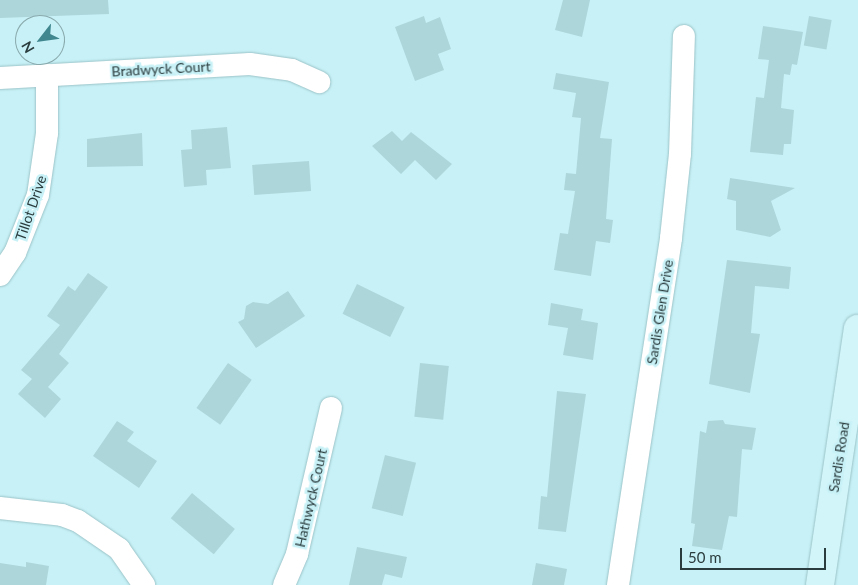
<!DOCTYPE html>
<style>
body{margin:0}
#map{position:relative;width:858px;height:585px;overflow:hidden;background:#c7f1f6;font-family:Lato,sans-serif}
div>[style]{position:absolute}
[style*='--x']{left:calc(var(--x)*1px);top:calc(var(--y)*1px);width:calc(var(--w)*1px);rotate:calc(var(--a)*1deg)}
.building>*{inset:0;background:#add6db;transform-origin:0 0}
.roads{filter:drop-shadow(0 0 1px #9bc3c8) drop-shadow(0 0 1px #9bc3c8)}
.street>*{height:22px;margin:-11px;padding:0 11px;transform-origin:11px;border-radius:11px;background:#fff}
.secondary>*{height:28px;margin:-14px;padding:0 14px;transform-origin:14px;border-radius:14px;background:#d2f5f9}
span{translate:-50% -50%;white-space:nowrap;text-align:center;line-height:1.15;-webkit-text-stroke:5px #c7f1f6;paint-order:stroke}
.street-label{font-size:14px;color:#2b3c3e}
.north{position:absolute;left:15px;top:15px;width:50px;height:50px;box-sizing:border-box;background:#c7f1f6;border:1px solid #89a9ac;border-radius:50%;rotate:240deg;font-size:14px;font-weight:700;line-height:20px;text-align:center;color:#2b3c3e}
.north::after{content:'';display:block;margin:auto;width:18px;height:22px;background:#40878f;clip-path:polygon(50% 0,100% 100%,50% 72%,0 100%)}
.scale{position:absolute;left:680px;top:548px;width:146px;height:22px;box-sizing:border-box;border:2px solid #2b3c3e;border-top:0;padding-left:6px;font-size:15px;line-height:18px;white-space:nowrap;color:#2b3c3e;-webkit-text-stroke:4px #c7f1f6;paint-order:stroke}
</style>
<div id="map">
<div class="building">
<div style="clip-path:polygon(0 0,108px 0,109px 14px,0 18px)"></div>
<div style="clip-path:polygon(563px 0,590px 0,582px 37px,555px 30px)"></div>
<div style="clip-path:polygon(424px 16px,426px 23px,440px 17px,451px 49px,438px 54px,444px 70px,415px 81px,395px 27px)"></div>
<div style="left:809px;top:16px;width:23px;height:30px;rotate:10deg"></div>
<div style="clip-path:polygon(763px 26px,803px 32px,797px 65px,792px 64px,790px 75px,784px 74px,781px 108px,794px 110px,791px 144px,784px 144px,783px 155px,750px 152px,756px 97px,764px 98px,769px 60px,758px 59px)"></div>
<div style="clip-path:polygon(556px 73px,609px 82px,600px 138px,612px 139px,606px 219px,613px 220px,610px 243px,596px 241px,591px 276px,554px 270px,560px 233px,568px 234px,575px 191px,564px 190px,566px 173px,576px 174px,581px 118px,572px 117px,576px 93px,553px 89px)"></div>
<div style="clip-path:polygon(227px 127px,231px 168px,206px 170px,207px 185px,184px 187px,181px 150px,192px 149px,191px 130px)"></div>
<div style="clip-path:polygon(392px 131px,402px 141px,411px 132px,452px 164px,436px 180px,415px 160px,401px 174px,372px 146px)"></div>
<div style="clip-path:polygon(142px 133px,143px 166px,87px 167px,87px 139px)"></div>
<div style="left:309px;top:161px;width:30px;height:57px;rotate:86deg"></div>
<div style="clip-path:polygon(730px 178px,795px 188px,771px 201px,781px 230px,770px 237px,736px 230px,736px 201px,727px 199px)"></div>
<div style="clip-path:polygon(727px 260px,791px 267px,789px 289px,755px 286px,751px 333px,760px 334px,750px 393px,709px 384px)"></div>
<div style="clip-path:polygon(88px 273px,108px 287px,59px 354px,69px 363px,48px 387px,61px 399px,45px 418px,18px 394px,32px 379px,21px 370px,60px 325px,47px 316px,68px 286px,75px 291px)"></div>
<div style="left:357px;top:284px;width:53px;height:33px;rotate:26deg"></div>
<div style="clip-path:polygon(288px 291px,305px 316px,256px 348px,238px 322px,244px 319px,246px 306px,253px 302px,268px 304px)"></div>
<div style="clip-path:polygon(551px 303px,583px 309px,581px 320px,598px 323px,593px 360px,563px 355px,568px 328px,548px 325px)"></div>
<div style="left:228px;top:363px;width:29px;height:55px;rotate:35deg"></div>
<div style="left:420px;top:363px;width:29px;height:54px;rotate:6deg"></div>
<div style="clip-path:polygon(557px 391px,586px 394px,566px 532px,538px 529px,541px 496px,547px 497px)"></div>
<div style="clip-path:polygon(723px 420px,725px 424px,756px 428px,752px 450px,742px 449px,737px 517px,729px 516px,722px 550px,692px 546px,695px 524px,691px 523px,700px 431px,706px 433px,708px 421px)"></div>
<div style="clip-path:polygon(117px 421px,134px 432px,127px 441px,157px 461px,139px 488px,93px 456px)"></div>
<div style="left:385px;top:455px;width:32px;height:55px;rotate:14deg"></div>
<div style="left:192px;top:493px;width:56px;height:33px;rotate:40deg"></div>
<div style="clip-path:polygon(357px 547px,407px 557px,402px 578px,385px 574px,382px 585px,349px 585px)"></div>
<div style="clip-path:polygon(26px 562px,49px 566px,46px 585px,0 585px,0 563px,26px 567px)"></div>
<div style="clip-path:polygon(536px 563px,567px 569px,564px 585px,532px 585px)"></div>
</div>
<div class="roads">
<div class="street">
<div style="--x:0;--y:78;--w:250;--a:-3.2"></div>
<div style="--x:250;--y:64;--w:42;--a:8.1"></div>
<div style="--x:292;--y:70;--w:30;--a:24"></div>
<div style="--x:0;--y:275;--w:27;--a:-56"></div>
<div style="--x:15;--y:253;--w:62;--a:-68.4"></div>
<div style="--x:38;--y:195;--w:63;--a:-81.7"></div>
<div style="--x:47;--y:133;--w:58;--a:-90"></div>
<div style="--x:0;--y:508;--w:62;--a:6.4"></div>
<div style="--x:62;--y:515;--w:17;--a:21"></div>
<div style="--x:78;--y:521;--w:50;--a:34.3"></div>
<div style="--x:119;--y:549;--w:44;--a:55.2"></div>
<div style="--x:284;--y:585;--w:34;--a:-67"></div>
<div style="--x:297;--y:554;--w:150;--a:-76.9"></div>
<div style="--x:618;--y:585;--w:351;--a:-81.3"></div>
<div style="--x:671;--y:238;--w:84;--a:-83.9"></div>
<div style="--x:680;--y:154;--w:118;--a:-88.1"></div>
</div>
<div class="secondary">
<div style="--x:820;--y:585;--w:259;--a:-81.6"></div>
</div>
</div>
<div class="street-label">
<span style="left:161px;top:69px;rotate:-3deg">Bradwyck Court</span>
<span style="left:31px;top:208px;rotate:-71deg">Tillot Drive</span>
<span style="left:660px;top:312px;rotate:-81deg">Sardis Glen Drive</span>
<span style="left:839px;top:457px;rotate:-81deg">Sardis Road</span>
<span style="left:311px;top:498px;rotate:-77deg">Hathwyck Court</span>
</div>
<div class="north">N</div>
<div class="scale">50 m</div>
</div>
